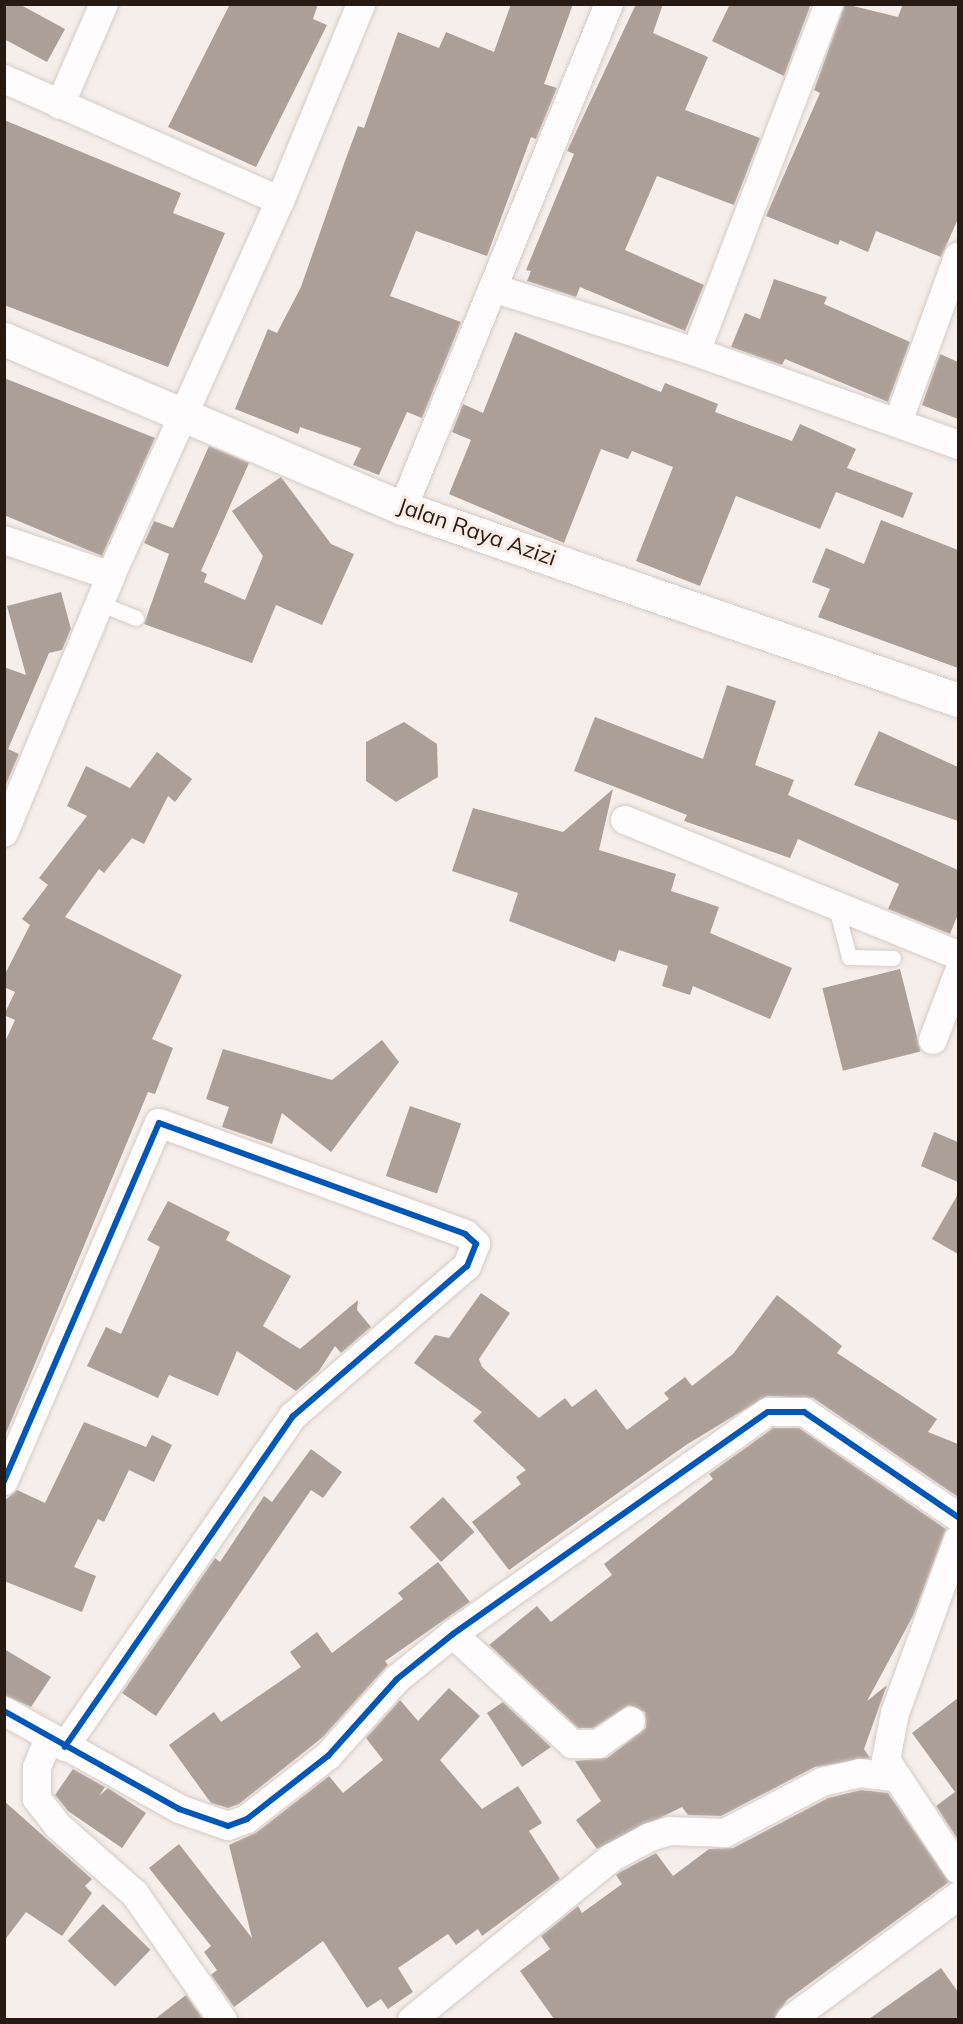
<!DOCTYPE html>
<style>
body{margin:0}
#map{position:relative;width:963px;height:2024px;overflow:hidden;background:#f6eeea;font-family:Mulish,sans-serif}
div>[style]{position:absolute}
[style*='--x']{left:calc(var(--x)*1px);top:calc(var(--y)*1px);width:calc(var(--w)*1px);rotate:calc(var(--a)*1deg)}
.building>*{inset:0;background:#ac9f98;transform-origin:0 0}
.roads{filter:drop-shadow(0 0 2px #d5cbc6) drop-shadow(0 0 2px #d5cbc6)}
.lane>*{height:15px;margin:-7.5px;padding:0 7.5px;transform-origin:7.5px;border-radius:7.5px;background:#fefcfc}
.street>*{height:28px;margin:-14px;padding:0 14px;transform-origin:14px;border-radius:14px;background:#fefcfc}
.secondary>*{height:33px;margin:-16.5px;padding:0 16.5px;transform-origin:16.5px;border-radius:16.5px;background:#fefcfc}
.cycleway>*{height:6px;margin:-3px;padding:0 3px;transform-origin:3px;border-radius:3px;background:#0057b8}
span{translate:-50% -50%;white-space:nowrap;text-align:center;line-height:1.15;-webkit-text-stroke:6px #fbede5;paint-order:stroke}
.street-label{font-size:22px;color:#261a13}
.frame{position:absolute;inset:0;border:6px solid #261a13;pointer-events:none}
</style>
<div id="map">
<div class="building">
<div style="clip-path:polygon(4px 4px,19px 4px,65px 29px,47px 62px,4px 39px)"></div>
<div style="clip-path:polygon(230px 4px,318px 4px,313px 19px,327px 25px,256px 167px,168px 127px)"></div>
<div style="clip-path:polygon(511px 4px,573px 4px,544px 84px,557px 88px,536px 139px,531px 137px,487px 256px,416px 231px,390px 296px,461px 322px,422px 418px,407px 412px,379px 475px,353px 465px,361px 448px,300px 427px,298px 434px,235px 409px,268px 329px,277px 333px,301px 287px,345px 161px,358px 126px,364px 128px,398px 32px,439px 48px,446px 32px,494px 52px)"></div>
<div style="clip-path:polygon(636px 4px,663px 4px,653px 33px,708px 57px,685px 110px,760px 138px,734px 205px,657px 176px,625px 250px,704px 285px,685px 331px,580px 287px,576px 297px,527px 281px,531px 271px,526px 270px,574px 154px,567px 151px)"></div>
<div style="clip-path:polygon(730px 4px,811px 4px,784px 76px,712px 41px)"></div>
<div style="clip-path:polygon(845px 4px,898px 17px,903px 4px,958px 4px,958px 219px,941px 257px,876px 231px,868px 252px,840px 240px,838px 245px,766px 216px,820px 93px,814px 90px)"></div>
<div style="clip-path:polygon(4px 120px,181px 193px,173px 213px,225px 233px,168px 367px,4px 305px)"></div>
<div style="clip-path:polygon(774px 279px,827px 297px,824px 304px,910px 342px,888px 402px,785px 359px,782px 365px,731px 347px,745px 313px,760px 319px)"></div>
<div style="clip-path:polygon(515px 332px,661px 392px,665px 383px,718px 404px,715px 412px,792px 441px,800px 424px,856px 449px,847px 468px,913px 493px,903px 518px,836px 492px,820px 529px,736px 496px,700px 586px,636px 561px,673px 467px,632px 451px,628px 459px,601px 449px,564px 543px,449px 494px,471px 440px,452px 432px,463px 404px,483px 413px)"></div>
<div style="clip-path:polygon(940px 354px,958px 362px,958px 419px,922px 405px)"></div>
<div style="clip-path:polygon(4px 378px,155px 438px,102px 556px,4px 515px)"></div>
<div style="clip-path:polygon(209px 446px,249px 463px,201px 571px,207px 574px,204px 582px,245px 600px,263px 556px,232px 511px,281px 477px,331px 544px,354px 554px,322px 625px,276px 605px,252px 663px,144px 624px,169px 554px,144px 543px,154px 521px,173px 528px)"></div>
<div style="clip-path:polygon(881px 520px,958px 550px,958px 668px,818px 617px,830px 589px,812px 582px,826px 548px,864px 564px)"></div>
<div style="clip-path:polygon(61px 592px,71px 629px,62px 650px,49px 653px,8px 749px,19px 754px,4px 789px,4px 667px,26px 675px,7px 606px)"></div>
<div style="clip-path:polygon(727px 685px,776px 701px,755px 765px,794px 780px,788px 795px,958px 870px,958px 914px,950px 934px,888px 909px,899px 884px,798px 839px,790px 858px,684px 821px,687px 815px,574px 771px,595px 717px,703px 759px)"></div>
<div style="clip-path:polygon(404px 722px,437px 744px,438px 777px,396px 802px,366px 781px,366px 742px)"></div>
<div style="clip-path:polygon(879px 731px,958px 767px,958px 821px,854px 785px)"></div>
<div style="clip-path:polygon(157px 752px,192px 779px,175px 802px,168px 796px,144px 844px,132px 838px,104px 873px,99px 869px,65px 917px,182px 975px,152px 1039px,173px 1048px,155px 1094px,148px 1092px,4px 1438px,4px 1044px,15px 1020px,4px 1015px,15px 992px,4px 987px,4px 976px,30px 925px,22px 919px,48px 885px,39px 878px,87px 816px,67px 806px,86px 766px,130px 788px)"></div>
<div style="clip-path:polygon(613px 789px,599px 850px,676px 874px,671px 891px,719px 907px,710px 933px,792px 968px,770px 1019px,693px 986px,690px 995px,662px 986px,668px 966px,619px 950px,615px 962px,509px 921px,518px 893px,452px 871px,473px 808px,563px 832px)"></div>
<div style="left:900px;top:969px;width:85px;height:80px;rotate:76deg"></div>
<div style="clip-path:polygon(382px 1040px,399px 1062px,331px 1152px,282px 1113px,272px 1144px,222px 1127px,229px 1107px,206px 1099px,223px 1049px,332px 1080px)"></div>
<div style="left:410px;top:1106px;width:54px;height:74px;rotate:19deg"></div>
<div style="clip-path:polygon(934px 1132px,958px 1142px,958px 1182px,921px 1166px)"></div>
<div style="clip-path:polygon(958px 1194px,958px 1254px,932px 1239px)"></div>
<div style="clip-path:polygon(168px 1201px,230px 1232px,226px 1240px,291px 1276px,263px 1326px,300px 1349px,358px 1300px,357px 1310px,371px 1327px,341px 1353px,335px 1346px,319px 1371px,296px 1391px,237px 1351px,218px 1396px,169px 1375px,158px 1398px,87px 1366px,106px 1327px,121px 1334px,160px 1247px,147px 1240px)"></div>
<div style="clip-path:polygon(481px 1293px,510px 1313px,479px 1359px,482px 1367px,539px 1418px,565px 1398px,572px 1407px,596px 1389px,627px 1430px,669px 1399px,664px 1393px,685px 1377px,692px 1386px,733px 1354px,777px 1295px,842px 1346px,837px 1353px,937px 1419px,928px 1432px,958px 1444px,958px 1497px,813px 1398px,767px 1396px,686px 1445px,509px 1570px,472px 1522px,521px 1484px,516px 1477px,526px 1470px,473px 1421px,482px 1412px,414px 1363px,435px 1335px,449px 1338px)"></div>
<div style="clip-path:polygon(84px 1422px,146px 1447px,152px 1435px,172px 1445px,154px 1482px,129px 1470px,104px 1522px,98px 1519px,74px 1567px,96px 1576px,82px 1612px,4px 1581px,4px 1501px,17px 1490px,45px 1503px)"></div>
<div style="clip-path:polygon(773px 1428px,799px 1428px,946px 1529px,914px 1614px,867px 1701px,887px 1685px,864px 1749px,870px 1758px,815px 1767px,721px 1816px,688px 1815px,682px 1807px,597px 1849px,576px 1820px,601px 1801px,575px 1761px,607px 1758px,646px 1728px,645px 1712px,629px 1705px,593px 1728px,578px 1728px,489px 1645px,537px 1606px,551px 1622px,612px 1575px,604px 1564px,713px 1479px,709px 1474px)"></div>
<div style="clip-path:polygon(311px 1449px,342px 1472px,323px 1498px,311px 1490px,156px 1716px,122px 1693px,215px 1558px,220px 1562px,264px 1496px,272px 1502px)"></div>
<div style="left:443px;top:1497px;width:47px;height:45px;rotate:48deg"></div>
<div style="clip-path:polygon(438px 1562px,470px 1602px,385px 1661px,388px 1665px,323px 1737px,239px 1804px,228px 1808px,211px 1803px,169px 1745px,214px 1712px,221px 1722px,301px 1667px,290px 1652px,317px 1632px,332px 1653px,403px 1599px,398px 1593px)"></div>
<div style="clip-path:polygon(4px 1649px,51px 1677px,31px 1707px,4px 1695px)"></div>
<div style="clip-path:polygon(449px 1688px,480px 1716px,440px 1760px,482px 1809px,518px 1786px,542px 1823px,529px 1831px,560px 1879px,482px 1936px,478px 1929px,456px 1945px,448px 1934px,398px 1968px,413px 1992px,388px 2009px,381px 1999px,367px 2008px,323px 1941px,234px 2007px,211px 1975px,217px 1970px,204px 1952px,211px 1946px,149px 1868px,179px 1844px,252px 1938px,229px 1845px,257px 1832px,329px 1776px,343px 1793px,383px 1760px,366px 1738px,400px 1700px,418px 1721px)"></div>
<div style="clip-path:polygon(958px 1698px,958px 1840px,936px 1806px,955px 1792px,912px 1733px)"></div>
<div style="clip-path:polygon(503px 1702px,551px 1747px,522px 1767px,487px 1713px)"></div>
<div style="clip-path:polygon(73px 1769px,105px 1787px,99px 1796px,108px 1788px,146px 1813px,122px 1848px,68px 1811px,55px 1795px)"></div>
<div style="clip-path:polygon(861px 1790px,888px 1793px,949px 1882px,787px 2000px,774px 2019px,554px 2019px,520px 1971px,550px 1949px,541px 1936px,578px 1906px,582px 1913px,622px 1884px,616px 1875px,620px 1872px,656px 1853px,673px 1876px,709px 1849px,733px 1848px,828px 1798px)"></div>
<div style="clip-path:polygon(4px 1801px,92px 1879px,85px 1886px,92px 1893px,62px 1936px,26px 1912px,4px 1941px)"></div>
<div style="left:103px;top:1904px;width:66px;height:51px;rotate:44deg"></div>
<div style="clip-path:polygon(941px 1968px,958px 1992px,958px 2019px,869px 2019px)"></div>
<div style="clip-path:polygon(186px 1995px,203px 2019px,155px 2019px)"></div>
</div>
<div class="roads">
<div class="lane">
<div style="--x:99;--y:603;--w:40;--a:22"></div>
<div style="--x:836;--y:907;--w:52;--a:75.4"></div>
<div style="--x:849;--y:957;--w:44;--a:1.3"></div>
</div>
<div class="street">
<div style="--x:4;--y:79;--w:302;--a:23.8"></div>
<div style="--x:280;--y:201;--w:411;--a:114.3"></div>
<div style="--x:111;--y:576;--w:278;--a:112.6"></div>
<div style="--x:60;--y:105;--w:110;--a:-66.5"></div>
<div style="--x:280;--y:201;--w:213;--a:-67.6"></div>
<div style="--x:493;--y:288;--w:213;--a:17.5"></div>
<div style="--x:696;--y:352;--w:373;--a:-69.1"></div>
<div style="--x:696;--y:352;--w:278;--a:19.5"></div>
<div style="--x:898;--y:422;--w:176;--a:-70"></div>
<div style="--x:403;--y:508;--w:544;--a:-67.77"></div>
<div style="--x:4;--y:540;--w:113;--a:18.6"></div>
<div style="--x:625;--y:820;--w:359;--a:22.1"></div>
<div style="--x:933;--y:1040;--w:71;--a:-69.3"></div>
<div style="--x:4;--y:1481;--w:390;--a:-66.6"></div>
<div style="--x:159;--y:1123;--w:326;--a:19.9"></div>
<div style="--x:465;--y:1234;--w:15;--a:42"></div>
<div style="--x:476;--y:1244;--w:24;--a:112"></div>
<div style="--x:467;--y:1266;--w:230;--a:139.2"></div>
<div style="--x:293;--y:1416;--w:402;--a:124.6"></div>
<div style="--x:958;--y:1540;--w:184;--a:110"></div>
<div style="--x:895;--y:1713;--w:48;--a:100.8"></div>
<div style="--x:886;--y:1760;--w:131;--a:56.6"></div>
<div style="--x:453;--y:1634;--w:162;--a:42.7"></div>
<div style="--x:572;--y:1744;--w:26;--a:0"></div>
<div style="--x:598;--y:1744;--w:40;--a:-34.9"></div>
<div style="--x:4;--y:1711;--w:201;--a:29.2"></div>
<div style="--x:179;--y:1809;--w:52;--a:19.1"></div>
<div style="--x:228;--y:1826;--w:20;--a:-20"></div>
<div style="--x:247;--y:1819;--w:103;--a:-37.9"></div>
<div style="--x:328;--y:1756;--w:103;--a:-48.1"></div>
<div style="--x:397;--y:1679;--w:72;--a:-38.8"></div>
<div style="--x:453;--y:1634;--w:385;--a:-35.2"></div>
<div style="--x:768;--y:1412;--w:36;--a:0"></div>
<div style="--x:804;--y:1412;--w:186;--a:34.3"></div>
<div style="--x:49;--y:1738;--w:31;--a:112"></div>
<div style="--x:37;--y:1767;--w:32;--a:90"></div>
<div style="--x:37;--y:1799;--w:34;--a:52"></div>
<div style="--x:58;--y:1826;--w:103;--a:41.4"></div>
<div style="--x:135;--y:1894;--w:154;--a:55.1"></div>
<div style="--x:412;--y:2020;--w:257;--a:-39.1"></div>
<div style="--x:611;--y:1858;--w:44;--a:-28.3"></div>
<div style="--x:650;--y:1837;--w:21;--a:-17"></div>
<div style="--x:670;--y:1831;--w:55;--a:2.1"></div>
<div style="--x:725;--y:1833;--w:110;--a:-27.7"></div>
<div style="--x:822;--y:1782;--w:39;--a:-13"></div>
<div style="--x:860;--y:1773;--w:33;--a:7"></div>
<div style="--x:790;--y:2020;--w:209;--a:-36.4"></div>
</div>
<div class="secondary">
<div style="--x:4;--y:339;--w:433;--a:23"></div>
<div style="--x:403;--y:508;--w:587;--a:19.08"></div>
</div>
</div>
<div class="cycleway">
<div style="--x:4;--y:1481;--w:390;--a:-66.6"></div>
<div style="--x:159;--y:1123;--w:326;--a:19.9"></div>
<div style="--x:465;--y:1234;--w:15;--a:42"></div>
<div style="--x:476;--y:1244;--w:24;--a:112"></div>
<div style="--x:467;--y:1266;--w:230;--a:139.2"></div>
<div style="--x:293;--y:1416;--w:402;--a:124.6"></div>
<div style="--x:4;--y:1711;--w:201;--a:29.2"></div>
<div style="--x:179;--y:1809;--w:52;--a:19.1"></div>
<div style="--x:228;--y:1826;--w:20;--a:-20"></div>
<div style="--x:247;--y:1819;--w:103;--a:-37.9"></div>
<div style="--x:328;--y:1756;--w:103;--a:-48.1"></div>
<div style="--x:397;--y:1679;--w:72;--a:-38.8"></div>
<div style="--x:453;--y:1634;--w:385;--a:-35.2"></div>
<div style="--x:768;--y:1412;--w:36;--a:0"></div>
<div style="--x:804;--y:1412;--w:186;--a:34.3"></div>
</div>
<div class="street-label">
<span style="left:477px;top:532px;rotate:19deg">Jalan Raya Azizi</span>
</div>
<div class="frame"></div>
</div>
